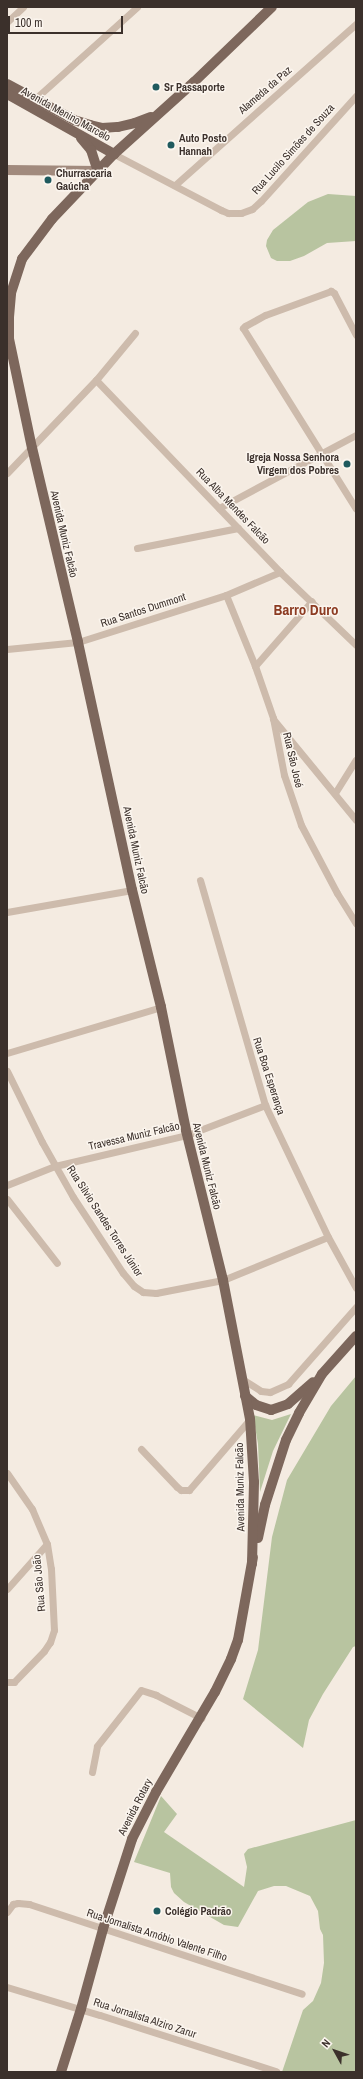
<!DOCTYPE html>
<meta charset="utf-8">
<style>
body{margin:0}
#map{position:relative;width:363px;height:2079px;overflow:hidden;background:#f4ebe1;font-family:"Archivo Narrow",sans-serif}
div>[style]{position:absolute}
[style*='--x']{left:calc(var(--x)*1px);top:calc(var(--y)*1px);width:calc(var(--w)*1px);rotate:calc(var(--a)*1deg)}
.green>*{inset:0;background:#b8c4a0}
.minor>*{height:7px;margin:-3.5px;padding:0 3.5px;transform-origin:3.5px;border-radius:3.5px;background:#cdbbac}
.secondary>*{height:10px;margin:-5px;padding:0 5px;transform-origin:5px;border-radius:5px;background:#a18a7d}
.primary>*{height:10px;margin:-5px;padding:0 5px;transform-origin:5px;border-radius:5px;background:#7d675c}
.dots>*{width:11px;height:11px;translate:-50% -50%;box-sizing:border-box;border:2px solid #fbf5ee;border-radius:50%}
span{translate:-50% -50%;white-space:nowrap;text-align:center;line-height:1.15;-webkit-text-stroke:3px #fbf5ee;paint-order:stroke}
.poi-label{font-size:11px;color:#3b302b;font-weight:700}
.left{translate:0 -50%;text-align:left}
.right{translate:-100% -50%;text-align:right}
.street-label{font-size:11px;color:#3b302b}
.district-label{font-size:15px;color:#8c3b22;font-weight:700}
.frame{position:absolute;inset:0;border:8px solid #3b302b;pointer-events:none}
.north{position:absolute;left:315px;top:2031px;width:40px;height:40px;-webkit-text-stroke:3px #fbf5ee;paint-order:stroke;rotate:310deg;font-size:11px;font-weight:700;line-height:16px;text-align:center;color:#3b302b}
.north::after{content:'';display:block;margin:auto;width:14px;height:18px;background:#3b302b;clip-path:polygon(50% 0,100% 100%,50% 72%,0 100%)}
.scale{position:absolute;left:8px;top:16px;width:115px;height:18px;box-sizing:border-box;border:2px solid #3b302b;border-top:0;padding-left:5px;font-size:12px;line-height:14px;white-space:nowrap;color:#3b302b;-webkit-text-stroke:3px #fbf5ee;paint-order:stroke}
</style>
<div id="map">
<div class="green">
<div style="clip-path:polygon(328px 194px,356px 196px,356px 241px,327px 243px,304px 256px,290px 261px,277px 261px,271px 258px,266px 246px,267px 240px,273px 230px,308px 202px)"></div>
<div style="clip-path:polygon(356px 1376px,356px 1646px,353px 1647px,323px 1694px,309px 1720px,303px 1748px,243px 1699px,258px 1650px,272px 1537px,287px 1480px,331px 1406px)"></div>
<div style="clip-path:polygon(291px 1414px,273px 1451px,260px 1492px,258px 1444px,253px 1415px,272px 1420px)"></div>
<div style="clip-path:polygon(161px 1796px,177px 1814px,164px 1832px,244px 1887px,247px 1867px,244px 1854px,248px 1849px,356px 1820px,356px 2072px,282px 2072px,303px 2010px,313px 2001px,321px 1983px,324px 1963px,323px 1935px,320px 1929px,318px 1911px,310px 1896px,286px 1886px,274px 1886px,258px 1891px,238px 1927px,224px 1925px,184px 1902px,174px 1893px,171px 1887px,170px 1873px,134px 1862px)"></div>
</div>
<div class="minor">
<div style="--x:7;--y:22;--w:22;--a:-43"></div>
<div style="--x:36;--y:98;--w:136;--a:-42"></div>
<div style="--x:114;--y:154;--w:121;--a:27.6"></div>
<div style="--x:221;--y:210;--w:8;--a:23"></div>
<div style="--x:228;--y:213;--w:13;--a:0"></div>
<div style="--x:241;--y:213;--w:12;--a:-20"></div>
<div style="--x:252;--y:209;--w:12;--a:-42"></div>
<div style="--x:261;--y:201;--w:142;--a:-47.9"></div>
<div style="--x:175;--y:185;--w:242;--a:-41.7"></div>
<div style="--x:356;--y:335;--w:47;--a:-117.6"></div>
<div style="--x:334;--y:293;--w:4;--a:-146"></div>
<div style="--x:331;--y:291;--w:70;--a:160"></div>
<div style="--x:265;--y:315;--w:23;--a:151"></div>
<div style="--x:245;--y:326;--w:3;--a:135"></div>
<div style="--x:243;--y:328;--w:213;--a:58"></div>
<div style="--x:96;--y:380;--w:266;--a:46.2"></div>
<div style="--x:280;--y:572;--w:105;--a:43.8"></div>
<div style="--x:7;--y:473;--w:129;--a:-46.3"></div>
<div style="--x:96;--y:380;--w:61;--a:-50.3"></div>
<div style="--x:219;--y:508;--w:155;--a:-28.1"></div>
<div style="--x:137;--y:548;--w:103;--a:-11.2"></div>
<div style="--x:226;--y:595;--w:77;--a:67.8"></div>
<div style="--x:255;--y:666;--w:55;--a:70.9"></div>
<div style="--x:273;--y:718;--w:58;--a:79.1"></div>
<div style="--x:284;--y:775;--w:53;--a:71.2"></div>
<div style="--x:301;--y:825;--w:77;--a:62.1"></div>
<div style="--x:337;--y:893;--w:36;--a:58"></div>
<div style="--x:7;--y:649;--w:71;--a:-5.6"></div>
<div style="--x:78;--y:642;--w:155;--a:-17.6"></div>
<div style="--x:226;--y:595;--w:59;--a:-23.1"></div>
<div style="--x:255;--y:666;--w:86;--a:-48.8"></div>
<div style="--x:273;--y:719;--w:131;--a:50.6"></div>
<div style="--x:335;--y:793;--w:39;--a:-58"></div>
<div style="--x:200;--y:880;--w:234;--a:73.9"></div>
<div style="--x:265;--y:1105;--w:146;--a:64.5"></div>
<div style="--x:328;--y:1237;--w:58;--a:61.2"></div>
<div style="--x:7;--y:912;--w:127;--a:-10"></div>
<div style="--x:7;--y:1053;--w:161;--a:-16.6"></div>
<div style="--x:7;--y:1071;--w:79;--a:63.8"></div>
<div style="--x:42;--y:1142;--w:63;--a:60.6"></div>
<div style="--x:73;--y:1197;--w:91;--a:56.7"></div>
<div style="--x:123;--y:1273;--w:17;--a:50"></div>
<div style="--x:134;--y:1286;--w:11;--a:34"></div>
<div style="--x:143;--y:1292;--w:13;--a:4"></div>
<div style="--x:156;--y:1293;--w:68;--a:-11"></div>
<div style="--x:223;--y:1280;--w:113;--a:-22.3"></div>
<div style="--x:7;--y:1185;--w:52;--a:-21.6"></div>
<div style="--x:55;--y:1166;--w:136;--a:-13.2"></div>
<div style="--x:187;--y:1135;--w:84;--a:-21"></div>
<div style="--x:7;--y:1199;--w:81;--a:52"></div>
<div style="--x:242;--y:1379;--w:22;--a:32"></div>
<div style="--x:261;--y:1391;--w:9;--a:6"></div>
<div style="--x:270;--y:1392;--w:20;--a:-24"></div>
<div style="--x:288;--y:1384;--w:103;--a:-48.6"></div>
<div style="--x:141;--y:1449;--w:52;--a:46.5"></div>
<div style="--x:177;--y:1487;--w:5;--a:37"></div>
<div style="--x:181;--y:1490;--w:8;--a:0"></div>
<div style="--x:189;--y:1490;--w:94;--a:-49.3"></div>
<div style="--x:7;--y:1473;--w:44;--a:55.2"></div>
<div style="--x:32;--y:1509;--w:38;--a:67"></div>
<div style="--x:47;--y:1544;--w:25;--a:81"></div>
<div style="--x:51;--y:1569;--w:61;--a:87.2"></div>
<div style="--x:54;--y:1630;--w:13;--a:108"></div>
<div style="--x:50;--y:1642;--w:11;--a:124"></div>
<div style="--x:44;--y:1651;--w:43;--a:134.1"></div>
<div style="--x:14;--y:1682;--w:7;--a:180"></div>
<div style="--x:7;--y:1589;--w:60;--a:-48.4"></div>
<div style="--x:92;--y:1772;--w:26;--a:-79"></div>
<div style="--x:97;--y:1746;--w:71;--a:-51.8"></div>
<div style="--x:141;--y:1690;--w:16;--a:18"></div>
<div style="--x:156;--y:1695;--w:51;--a:27.1"></div>
<div style="--x:7;--y:1912;--w:10;--a:-53"></div>
<div style="--x:13;--y:1904;--w:5;--a:-11"></div>
<div style="--x:18;--y:1903;--w:11;--a:5"></div>
<div style="--x:29;--y:1904;--w:287;--a:18.2"></div>
<div style="--x:7;--y:1987;--w:97;--a:16.8"></div>
<div style="--x:100;--y:2015;--w:185;--a:17.7"></div>
</div>
<div class="secondary">
<div style="--x:7;--y:170;--w:91;--a:0.6"></div>
</div>
<div class="primary">
<div style="--x:7;--y:84;--w:76;--a:28.2"></div>
<div style="--x:74;--y:120;--w:17;--a:17"></div>
<div style="--x:90;--y:125;--w:12;--a:14"></div>
<div style="--x:102;--y:128;--w:16;--a:-4"></div>
<div style="--x:118;--y:127;--w:17;--a:-13"></div>
<div style="--x:135;--y:123;--w:17;--a:-21"></div>
<div style="--x:7;--y:94;--w:123;--a:29.3"></div>
<div style="--x:81;--y:138;--w:16;--a:50"></div>
<div style="--x:91;--y:150;--w:22;--a:72"></div>
<div style="--x:245;--y:1396;--w:14;--a:39"></div>
<div style="--x:256;--y:1405;--w:16;--a:18"></div>
<div style="--x:271;--y:1410;--w:18;--a:-19"></div>
<div style="--x:288;--y:1404;--w:33;--a:-41"></div>
<div style="--x:258;--y:1538;--w:34;--a:-78"></div>
<div style="--x:265;--y:1505;--w:68;--a:-72.1"></div>
<div style="--x:286;--y:1440;--w:30;--a:-64"></div>
<div style="--x:299;--y:1413;--w:45;--a:-59.5"></div>
<div style="--x:322;--y:1374;--w:51;--a:-48.2"></div>
<div style="--x:252;--y:1564;--w:82;--a:-88.6"></div>
<div style="--x:254;--y:1482;--w:63;--a:-93.6"></div>
<div style="--x:250;--y:1419;--w:142;--a:-101"></div>
<div style="--x:223;--y:1280;--w:154;--a:-103.9"></div>
<div style="--x:186;--y:1130;--w:126;--a:-101.5"></div>
<div style="--x:161;--y:1007;--w:121;--a:-103.9"></div>
<div style="--x:132;--y:890;--w:254;--a:-102.3"></div>
<div style="--x:78;--y:642;--w:199;--a:-103.3"></div>
<div style="--x:32;--y:448;--w:111;--a:-101.9"></div>
<div style="--x:9;--y:339;--w:22;--a:-90"></div>
<div style="--x:9;--y:317;--w:24;--a:-85"></div>
<div style="--x:11;--y:293;--w:36;--a:-72"></div>
<div style="--x:22;--y:259;--w:50;--a:-53.1"></div>
<div style="--x:52;--y:219;--w:90;--a:-46.4"></div>
<div style="--x:114;--y:154;--w:108;--a:-42"></div>
<div style="--x:194;--y:82;--w:108;--a:-43.9"></div>
<div style="--x:61;--y:2072;--w:66;--a:-72.4"></div>
<div style="--x:81;--y:2009;--w:83;--a:-74.6"></div>
<div style="--x:103;--y:1929;--w:95;--a:-72.1"></div>
<div style="--x:132;--y:1839;--w:53;--a:-62.9"></div>
<div style="--x:156;--y:1792;--w:116;--a:-59.5"></div>
<div style="--x:215;--y:1692;--w:37;--a:-64"></div>
<div style="--x:231;--y:1659;--w:20;--a:-70"></div>
<div style="--x:238;--y:1640;--w:84;--a:-79.8"></div>
</div>
<div class="dots">
<div style="left:156px;top:87px;background:#1f5a5e"></div>
<div style="left:171px;top:145px;background:#1f5a5e"></div>
<div style="left:48px;top:180px;background:#1f5a5e"></div>
<div style="left:347px;top:464px;background:#1f5a5e"></div>
<div style="left:157px;top:1911px;background:#1f5a5e"></div>
</div>
<div class="poi-label">
<span class="left" style="left:164px;top:87px">Sr Passaporte</span>
<span class="left" style="left:179px;top:145px">Auto Posto<br>Hannah</span>
<span class="left" style="left:56px;top:180px">Churrascaria<br>Gaúcha</span>
<span class="right" style="left:339px;top:464px">Igreja Nossa Senhora<br>Virgem dos Pobres</span>
<span class="left" style="left:165px;top:1911px">Colégio Padrão</span>
</div>
<div class="street-label">
<span style="left:265px;top:90px;rotate:-41deg">Alameda da Paz</span>
<span style="left:66px;top:114px;rotate:29deg">Avenida Menino Marcelo</span>
<span style="left:293px;top:149px;rotate:-48deg">Rua Lucilo Simões de Souza</span>
<span style="left:233px;top:506px;rotate:46deg">Rua Alba Mendes Falcão</span>
<span style="left:64px;top:534px;rotate:77deg">Avenida Muniz Falcão</span>
<span style="left:143px;top:610px;rotate:-18deg">Rua Santos Dummont</span>
<span style="left:293px;top:760px;rotate:77deg">Rua São José</span>
<span style="left:136px;top:850px;rotate:78deg">Avenida Muniz Falcão</span>
<span style="left:269px;top:1076px;rotate:72deg">Rua Boa Esperança</span>
<span style="left:134px;top:1136px;rotate:-13deg">Travessa Muniz Falcão</span>
<span style="left:207px;top:1166px;rotate:76deg">Avenida Muniz Falcão</span>
<span style="left:105px;top:1221px;rotate:57deg">Rua Silvio Sandes Torres Júnior</span>
<span style="left:240px;top:1487px;rotate:-91deg">Avenida Muniz Falcão</span>
<span style="left:39px;top:1583px;rotate:-95deg">Rua São João</span>
<span style="left:135px;top:1807px;rotate:-63deg">Avenida Rotary</span>
<span style="left:157px;top:1935px;rotate:18deg">Rua Jornalista Arnóbio Valente Filho</span>
<span style="left:145px;top:2018px;rotate:18deg">Rua Jornalista Alziro Zarur</span>
</div>
<div class="district-label">
<span style="left:306px;top:610px">Barro Duro</span>
</div>
<div class="frame"></div>
<div class="north">N</div>
<div class="scale">100 m</div>
</div>
